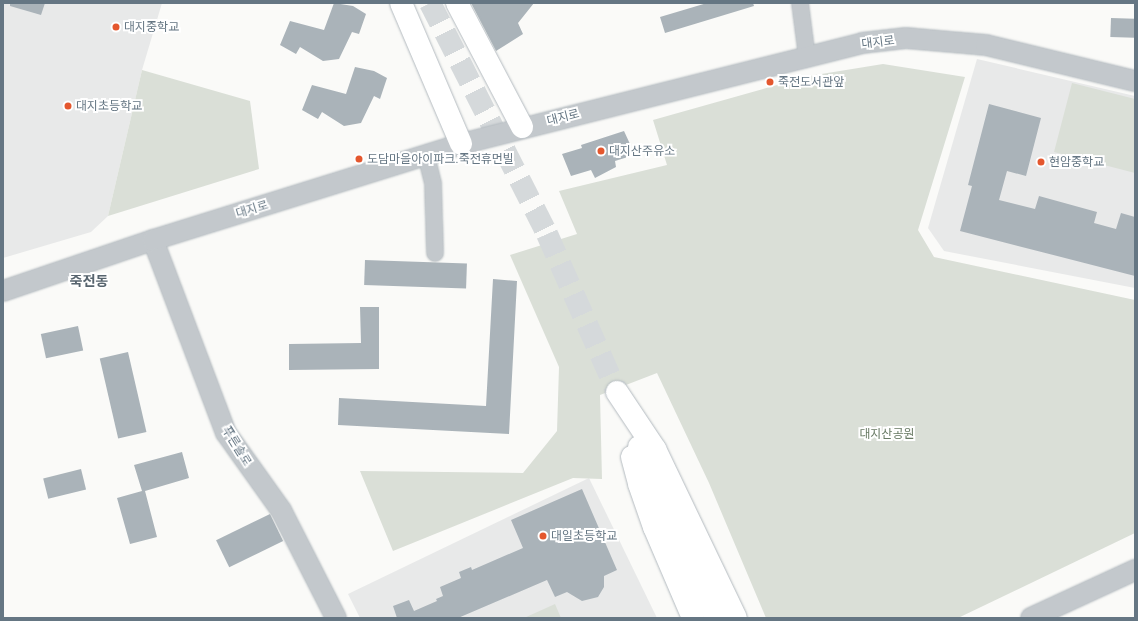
<!DOCTYPE html>
<meta charset="utf-8">
<style>
body{margin:0}
#map{position:relative;width:1138px;height:621px;overflow:hidden;background:#fafaf8;font-family:Barlow,"Noto Sans KR",sans-serif}
div>[style]{position:absolute}
[style*='--x']{left:calc(var(--x)*1px);top:calc(var(--y)*1px);width:calc(var(--w)*1px);rotate:calc(var(--a)*1deg)}
.built>*{inset:0;background:#e8e9e9}
.green>*{inset:0;background:#dadfd7}
.building>*{inset:0;background:#aab3b9;transform-origin:0 0}
.secondary-tunnel>*{height:22px;margin-top:-11px;transform-origin:0;background:repeating-linear-gradient(90deg,#d5d9db 0 22px,transparent 0 33px)}
.roads{filter:drop-shadow(0 0 1px #b3babf) drop-shadow(0 0 1px #b3babf)}
.minor>*{height:16px;margin:-8px;padding:0 8px;transform-origin:8px;border-radius:8px;background:#c3c8cc}
.tertiary>*{height:20px;margin:-10px;padding:0 10px;transform-origin:10px;border-radius:10px;background:#c3c8cc}
.secondary>*{height:22px;margin:-11px;padding:0 11px;transform-origin:11px;border-radius:11px;background:#fff}
.dots>*{width:11px;height:11px;translate:-50% -50%;box-sizing:border-box;border:2px solid #fff;border-radius:50%}
span{translate:-50% -50%;white-space:nowrap;text-align:center;line-height:1.15;-webkit-text-stroke:4px #fff;paint-order:stroke}
.poi-label{font-size:12px;color:#657683}
.left{translate:0 -50%;text-align:left}
.street-label{font-size:12px;color:#657683}
.park-label{font-size:12px;color:#687a64}
.quarter-label{font-size:14px;color:#57646e;font-weight:700}
.frame{position:absolute;inset:0;border:4px solid #657683;pointer-events:none}
</style>
<div id="map">
<div class="built">
<div style="clip-path:polygon(3px 3px,162px 3px,142px 70px,108px 216px,91px 232px,3px 258px)"></div>
<div style="clip-path:polygon(977px 59px,1135px 96px,1135px 288px,944px 251px,928px 228px)"></div>
<div style="clip-path:polygon(589px 478px,657px 618px,360px 618px,348px 594px)"></div>
</div>
<div class="green">
<div style="clip-path:polygon(883px 64px,965px 77px,918px 230px,934px 257px,1135px 300px,1135px 533px,958px 618px,766px 618px,709px 483px,657px 373px,600px 395px,602px 479px,573px 478px,393px 551px,360px 471px,523px 473px,557px 431px,559px 367px,510px 255px,577px 234px,559px 191px,667px 165px,653px 120px,809px 76px)"></div>
<div style="clip-path:polygon(142px 70px,250px 101px,259px 169px,108px 216px)"></div>
<div style="clip-path:polygon(1072px 83px,1135px 99px,1135px 173px,1054px 152px)"></div>
<div style="clip-path:polygon(555px 604px,561px 618px,524px 618px)"></div>
</div>
<div class="building">
<div style="clip-path:polygon(10px 3px,45px 3px,41px 15px,10px 6px)"></div>
<div style="clip-path:polygon(334px 3px,353px 6px,366px 14px,359px 34px,352px 32px,339px 59px,323px 61px,300px 47px,296px 54px,280px 45px,290px 21px,324px 30px)"></div>
<div style="clip-path:polygon(471px 3px,534px 3px,518px 23px,523px 34px,496px 51px)"></div>
<div style="clip-path:polygon(707px 3px,753px 3px,754px 6px,665px 33px,660px 17px)"></div>
<div style="left:1111px;top:18px;width:24px;height:19px;rotate:2deg"></div>
<div style="clip-path:polygon(355px 67px,374px 71px,387px 78px,380px 99px,374px 96px,361px 123px,344px 126px,322px 112px,318px 119px,302px 110px,312px 85px,346px 94px)"></div>
<div style="clip-path:polygon(989px 104px,1041px 118px,1026px 176px,1007px 171px,999px 200px,1035px 209px,1039px 196px,1097px 212px,1094px 223px,1116px 229px,1121px 213px,1135px 217px,1135px 276px,960px 231px,972px 186px,968px 185px)"></div>
<div style="clip-path:polygon(624px 131px,630px 144px,631px 156px,615px 161px,616px 167px,595px 178px,591px 170px,571px 176px,562px 154px,582px 148px,581px 145px)"></div>
<div style="left:365px;top:260px;width:102px;height:25px;rotate:2deg"></div>
<div style="clip-path:polygon(493px 279px,517px 281px,509px 434px,338px 425px,339px 398px,486px 406px)"></div>
<div style="clip-path:polygon(360px 307px,379px 307px,379px 369px,289px 370px,289px 344px,361px 343px)"></div>
<div style="left:78px;top:326px;width:25px;height:38px;rotate:78deg"></div>
<div style="left:128px;top:352px;width:82px;height:29px;rotate:77deg"></div>
<div style="clip-path:polygon(182px 452px,189px 478px,145px 491px,157px 537px,130px 544px,117px 498px,142px 491px,134px 465px)"></div>
<div style="left:81px;top:469px;width:21px;height:39px;rotate:76deg"></div>
<div style="clip-path:polygon(582px 489px,617px 570px,604px 576px,604px 587px,598px 597px,582px 601px,567px 592px,555px 597px,547px 580px,458px 618px,397px 618px,393px 606px,409px 600px,414px 611px,437px 601px,436px 599px,443px 596px,440px 587px,461px 578px,459px 572px,471px 567px,472px 570px,523px 548px,511px 520px)"></div>
<div style="left:270px;top:514px;width:30px;height:60px;rotate:64deg"></div>
</div>
<div class="secondary-tunnel">
<div style="--x:430;--y:3;--w:259;--a:63.1"></div>
<div style="--x:547;--y:234;--w:173;--a:66.1"></div>
</div>
<div class="roads">
<div class="minor">
<div style="--x:800;--y:3;--w:54;--a:82.6"></div>
<div style="--x:426;--y:155;--w:30;--a:76"></div>
<div style="--x:433;--y:184;--w:69;--a:88.3"></div>
</div>
<div class="tertiary">
<div style="--x:153;--y:240;--w:206;--a:69.3"></div>
<div style="--x:226;--y:433;--w:95;--a:54.5"></div>
<div style="--x:281;--y:510;--w:121;--a:63"></div>
<div style="--x:3;--y:291;--w:158;--a:-18.8"></div>
<div style="--x:153;--y:240;--w:323;--a:-17.3"></div>
<div style="--x:461;--y:144;--w:414;--a:-14.1"></div>
<div style="--x:862;--y:43;--w:44;--a:-6.5"></div>
<div style="--x:906;--y:38;--w:80;--a:5"></div>
<div style="--x:986;--y:45;--w:153;--a:13.6"></div>
<div style="--x:1031;--y:618;--w:115;--a:-24.8"></div>
</div>
<div class="secondary">
<div style="--x:401;--y:3;--w:153;--a:66.9"></div>
<div style="--x:457;--y:3;--w:140;--a:62.3"></div>
<div style="--x:617;--y:392;--w:69;--a:56.3"></div>
<div style="--x:655;--y:449;--w:187;--a:64.4"></div>
<div style="--x:639;--y:447;--w:188;--a:65.8"></div>
<div style="--x:632;--y:457;--w:28;--a:75"></div>
<div style="--x:639;--y:484;--w:46;--a:70.8"></div>
<div style="--x:654;--y:527;--w:99;--a:66.8"></div>
</div>
</div>
<div class="dots">
<div style="left:116px;top:27px;background:#e4572e"></div>
<div style="left:770px;top:82px;background:#e4572e"></div>
<div style="left:68px;top:106px;background:#e4572e"></div>
<div style="left:601px;top:151px;background:#e4572e"></div>
<div style="left:359px;top:159px;background:#e4572e"></div>
<div style="left:1041px;top:162px;background:#e4572e"></div>
<div style="left:543px;top:536px;background:#e4572e"></div>
</div>
<div class="poi-label">
<span class="left" style="left:124px;top:27px">대지중학교</span>
<span class="left" style="left:778px;top:82px">죽전도서관앞</span>
<span class="left" style="left:76px;top:106px">대지초등학교</span>
<span class="left" style="left:609px;top:151px">대지산주유소</span>
<span class="left" style="left:367px;top:159px">도담마을아이파크.죽전휴먼빌</span>
<span class="left" style="left:1049px;top:162px">현암중학교</span>
<span class="left" style="left:551px;top:536px">대일초등학교</span>
</div>
<div class="street-label">
<span style="left:878px;top:42px;rotate:-7deg">대지로</span>
<span style="left:563px;top:117px;rotate:-14deg">대지로</span>
<span style="left:252px;top:209px;rotate:-17deg">대지로</span>
<span style="left:237px;top:446px;rotate:58deg">푸른솔로</span>
</div>
<div class="park-label">
<span style="left:887px;top:434px">대지산공원</span>
</div>
<div class="quarter-label">
<span style="left:89px;top:281px">죽전동</span>
</div>
<div class="frame"></div>
</div>
